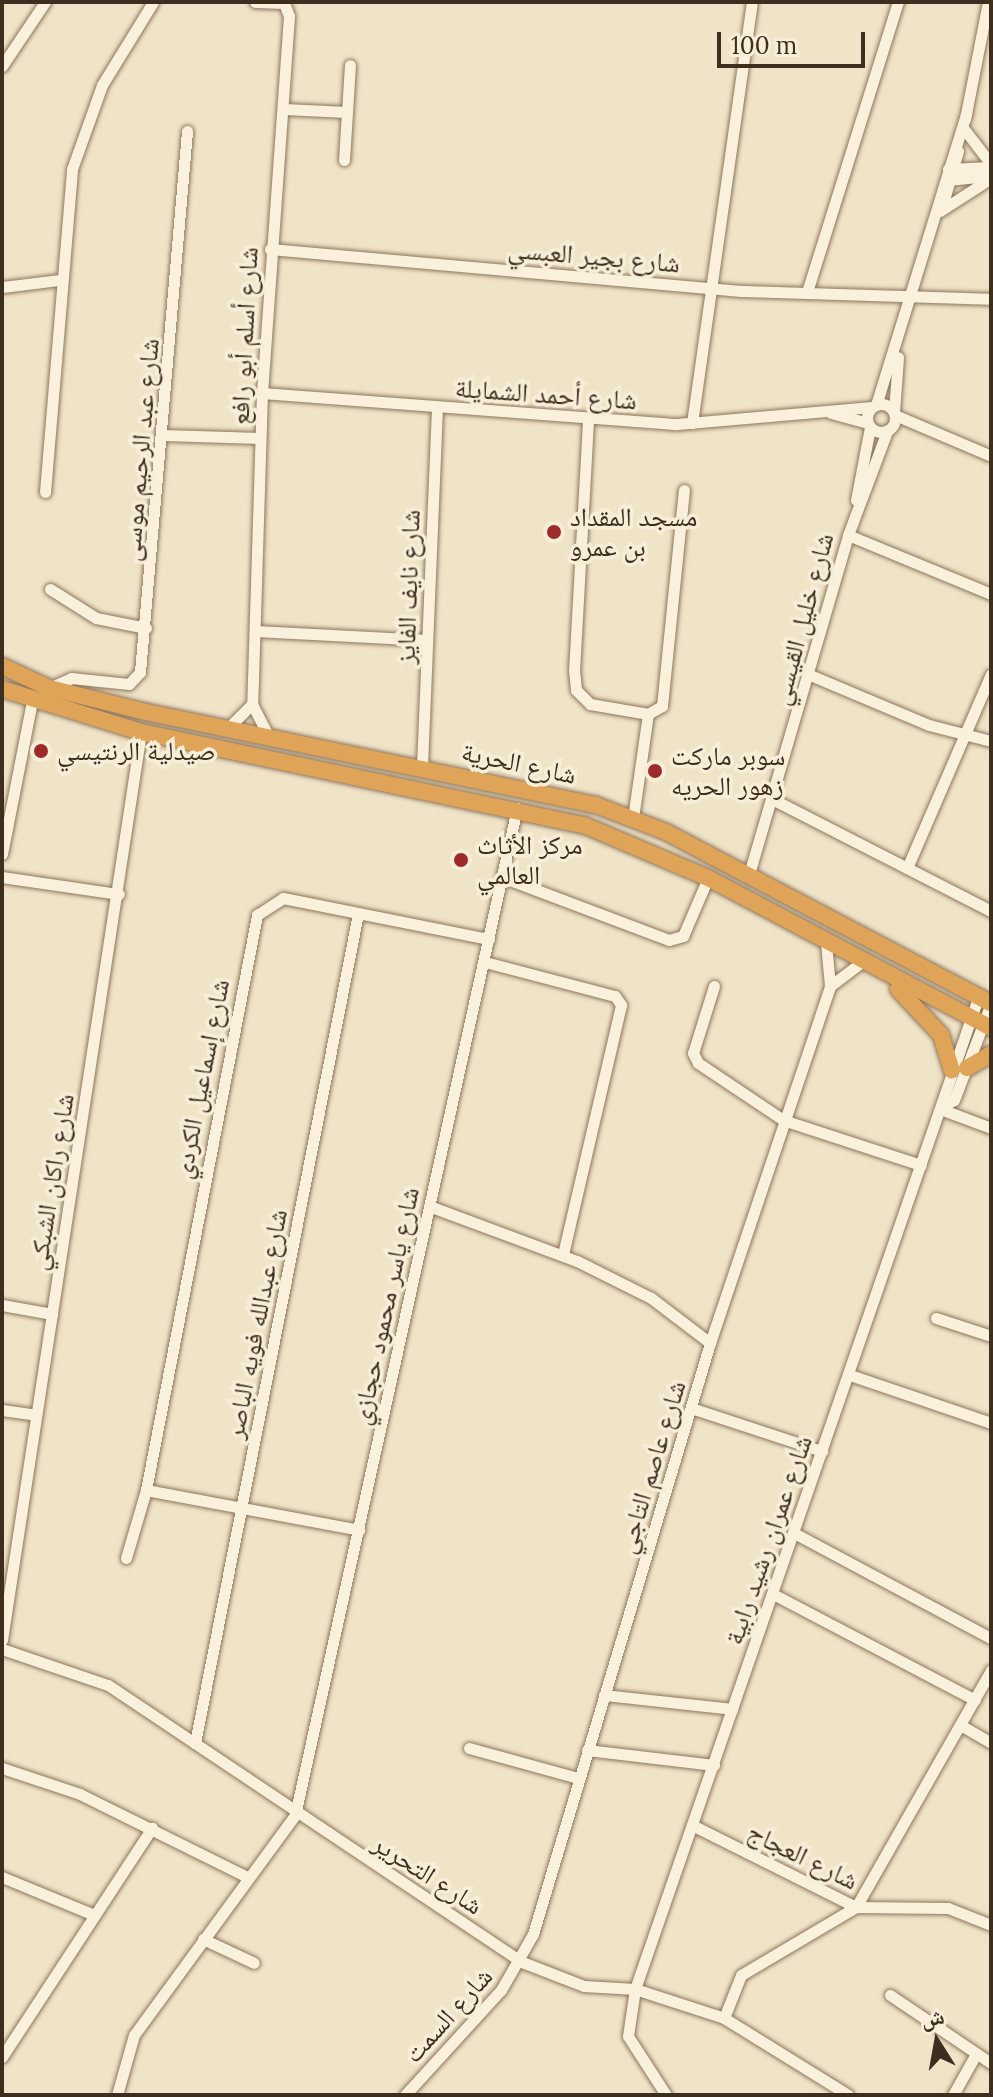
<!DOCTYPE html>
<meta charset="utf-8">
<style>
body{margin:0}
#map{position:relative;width:993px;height:2097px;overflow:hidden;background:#f0e4c8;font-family:Lora,"Noto Naskh Arabic",serif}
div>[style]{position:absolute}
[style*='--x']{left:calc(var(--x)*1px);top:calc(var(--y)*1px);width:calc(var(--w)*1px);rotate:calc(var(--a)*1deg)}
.roads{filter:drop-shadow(0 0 2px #8d765c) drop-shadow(0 0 2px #8d765c)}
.minor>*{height:11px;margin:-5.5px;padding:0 5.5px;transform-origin:5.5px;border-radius:5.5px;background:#faf1dc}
.minor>.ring{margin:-5.5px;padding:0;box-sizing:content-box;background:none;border:11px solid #faf1dc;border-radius:50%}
.highway>*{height:16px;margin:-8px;padding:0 8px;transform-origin:8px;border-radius:8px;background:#e0a458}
.dots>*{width:22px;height:22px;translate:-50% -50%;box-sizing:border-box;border:4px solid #f7eed8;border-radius:50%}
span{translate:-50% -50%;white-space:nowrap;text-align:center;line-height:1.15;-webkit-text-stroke:7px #f7eed8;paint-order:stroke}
.street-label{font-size:26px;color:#3d2e20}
.poi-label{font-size:26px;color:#3d2e20}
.left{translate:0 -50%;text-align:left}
.frame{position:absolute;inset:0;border:4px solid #3d2e20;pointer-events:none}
.north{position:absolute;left:897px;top:2001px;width:80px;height:80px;-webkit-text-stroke:6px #f7eed8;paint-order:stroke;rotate:349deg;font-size:22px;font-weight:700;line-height:32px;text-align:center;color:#3d2e20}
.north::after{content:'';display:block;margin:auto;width:28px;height:36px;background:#3d2e20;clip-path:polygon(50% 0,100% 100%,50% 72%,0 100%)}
.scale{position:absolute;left:717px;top:32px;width:148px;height:36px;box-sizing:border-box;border:4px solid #3d2e20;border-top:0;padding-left:10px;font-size:24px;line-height:28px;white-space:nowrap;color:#3d2e20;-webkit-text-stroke:6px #f7eed8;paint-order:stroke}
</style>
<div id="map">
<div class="roads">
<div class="minor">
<div style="--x:255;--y:2;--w:29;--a:2"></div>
<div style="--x:284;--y:3;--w:14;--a:69"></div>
<div style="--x:289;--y:16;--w:378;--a:94.1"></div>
<div style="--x:262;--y:393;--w:311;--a:91.8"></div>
<div style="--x:252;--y:704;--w:36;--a:63"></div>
<div style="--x:2;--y:66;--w:77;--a:-56.1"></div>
<div style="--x:284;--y:109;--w:63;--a:2.7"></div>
<div style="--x:965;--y:119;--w:119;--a:-78.9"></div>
<div style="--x:964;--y:129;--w:44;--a:52.4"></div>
<div style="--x:344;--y:160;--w:95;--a:-86.4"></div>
<div style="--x:948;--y:169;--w:43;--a:-2.7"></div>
<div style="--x:947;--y:180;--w:42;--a:-5.4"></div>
<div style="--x:944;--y:200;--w:51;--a:-74.1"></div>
<div style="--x:940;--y:211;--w:61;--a:-32.9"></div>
<div style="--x:270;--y:249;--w:473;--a:5.1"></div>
<div style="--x:741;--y:291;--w:250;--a:1.8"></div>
<div style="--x:2;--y:287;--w:57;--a:-7"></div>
<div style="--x:807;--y:292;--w:304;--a:-72.6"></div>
<div style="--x:262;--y:393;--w:416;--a:4.3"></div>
<div style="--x:677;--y:424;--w:196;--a:-5"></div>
<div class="ring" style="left:867px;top:404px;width:17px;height:17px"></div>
<div style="--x:876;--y:405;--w:305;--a:-72.8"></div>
<div style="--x:894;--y:412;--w:55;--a:-85.8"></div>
<div style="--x:831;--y:413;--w:38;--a:15"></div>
<div style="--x:895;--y:415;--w:104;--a:23.1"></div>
<div style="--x:588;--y:421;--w:249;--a:93.2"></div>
<div style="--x:574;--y:670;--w:20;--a:84"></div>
<div style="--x:576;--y:690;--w:20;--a:45"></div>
<div style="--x:590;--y:704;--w:59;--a:9.8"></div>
<div style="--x:648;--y:714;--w:16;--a:-30"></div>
<div style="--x:662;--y:706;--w:217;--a:-84.2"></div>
<div style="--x:692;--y:423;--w:425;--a:-81.9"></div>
<div style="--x:163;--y:435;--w:97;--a:1.8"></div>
<div style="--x:45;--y:492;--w:324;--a:-85.2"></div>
<div style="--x:72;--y:169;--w:89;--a:-70.3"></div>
<div style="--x:102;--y:85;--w:97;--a:-58.4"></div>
<div style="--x:856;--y:500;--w:74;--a:-79.1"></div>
<div style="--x:848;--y:535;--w:155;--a:22.4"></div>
<div style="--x:50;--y:589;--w:54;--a:32.2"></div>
<div style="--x:96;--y:618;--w:51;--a:11.3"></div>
<div style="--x:256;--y:631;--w:171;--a:3"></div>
<div style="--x:810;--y:675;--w:129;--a:22.8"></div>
<div style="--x:929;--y:725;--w:64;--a:14.5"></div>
<div style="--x:49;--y:688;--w:24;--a:-24"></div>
<div style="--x:71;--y:678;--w:58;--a:5.9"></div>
<div style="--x:129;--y:684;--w:16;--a:-47"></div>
<div style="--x:140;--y:672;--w:543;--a:-85.03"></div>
<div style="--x:227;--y:729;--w:35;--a:-45"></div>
<div style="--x:422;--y:766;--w:357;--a:-87.6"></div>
<div style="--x:776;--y:801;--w:242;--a:27.1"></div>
<div style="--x:633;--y:818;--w:105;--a:-81.8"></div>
<div style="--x:2;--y:854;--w:156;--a:-78.9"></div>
<div style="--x:907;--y:868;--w:211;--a:-66.6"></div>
<div style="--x:749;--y:874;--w:353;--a:-73.7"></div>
<div style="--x:848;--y:535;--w:111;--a:-69.4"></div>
<div style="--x:2;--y:877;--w:118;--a:8.3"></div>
<div style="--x:502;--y:877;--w:178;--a:20.7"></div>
<div style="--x:669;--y:940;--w:15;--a:-16"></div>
<div style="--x:683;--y:936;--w:63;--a:-66.7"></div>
<div style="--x:485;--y:962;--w:134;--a:14.7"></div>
<div style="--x:615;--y:996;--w:11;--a:56"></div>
<div style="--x:621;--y:1005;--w:257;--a:103.1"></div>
<div style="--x:714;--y:986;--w:70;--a:107.4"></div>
<div style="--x:693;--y:1053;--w:11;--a:63"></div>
<div style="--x:698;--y:1063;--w:102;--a:33.8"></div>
<div style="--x:783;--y:1120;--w:145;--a:18.1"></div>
<div style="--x:830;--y:986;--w:39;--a:-37"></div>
<div style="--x:945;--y:1105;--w:10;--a:-29"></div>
<div style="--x:954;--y:1100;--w:104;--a:-69.1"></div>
<div style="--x:943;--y:1110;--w:51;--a:20.6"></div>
<div style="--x:429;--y:1206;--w:158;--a:20.4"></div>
<div style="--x:577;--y:1261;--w:83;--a:26.6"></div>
<div style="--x:651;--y:1298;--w:74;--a:37.3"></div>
<div style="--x:2;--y:1305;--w:51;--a:10.2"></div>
<div style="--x:936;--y:1318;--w:58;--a:18.1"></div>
<div style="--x:850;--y:1375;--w:149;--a:18.8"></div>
<div style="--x:694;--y:1409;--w:135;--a:18.2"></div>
<div style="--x:2;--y:1410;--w:34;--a:8"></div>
<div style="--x:146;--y:1490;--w:217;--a:10.6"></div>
<div style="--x:794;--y:1533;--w:223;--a:28.1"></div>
<div style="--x:126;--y:1558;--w:71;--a:-73.6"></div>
<div style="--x:146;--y:1490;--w:586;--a:-79.07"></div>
<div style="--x:257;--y:915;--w:31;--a:-33"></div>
<div style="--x:283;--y:898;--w:210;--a:11.3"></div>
<div style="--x:773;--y:1594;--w:228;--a:27.7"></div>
<div style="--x:2;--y:1640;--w:919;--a:-81.3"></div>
<div style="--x:2;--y:1649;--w:112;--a:18.8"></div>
<div style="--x:108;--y:1685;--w:498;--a:33.8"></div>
<div style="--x:522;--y:1962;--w:66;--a:21.2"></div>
<div style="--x:584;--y:1986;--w:51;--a:3.4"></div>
<div style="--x:635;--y:1989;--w:94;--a:18"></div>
<div style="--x:724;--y:2018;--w:146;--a:31.8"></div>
<div style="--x:604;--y:1695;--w:129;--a:6.2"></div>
<div style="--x:962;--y:1726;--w:34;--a:30"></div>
<div style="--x:195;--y:1743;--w:845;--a:-78.88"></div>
<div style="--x:469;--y:1748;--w:113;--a:15.4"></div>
<div style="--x:587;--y:1750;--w:128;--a:6.7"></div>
<div style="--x:2;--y:1768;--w:82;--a:18.4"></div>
<div style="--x:80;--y:1794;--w:186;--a:26.4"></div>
<div style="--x:692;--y:1825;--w:183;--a:26.6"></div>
<div style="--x:856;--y:1907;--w:92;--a:0.6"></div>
<div style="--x:948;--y:1908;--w:46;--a:21.6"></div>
<div style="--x:2;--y:1877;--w:100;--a:22.4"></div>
<div style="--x:203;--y:1939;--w:56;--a:25.2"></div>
<div style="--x:890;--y:1995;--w:122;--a:34"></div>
<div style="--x:724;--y:2018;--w:46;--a:-68.4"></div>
<div style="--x:741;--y:1975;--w:134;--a:-30.6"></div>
<div style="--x:856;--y:1907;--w:273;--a:-60.3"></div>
<div style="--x:2;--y:2057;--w:274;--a:-56.8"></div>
<div style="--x:117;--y:2095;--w:62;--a:-74.2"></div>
<div style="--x:134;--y:2035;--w:273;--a:-53.8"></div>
<div style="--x:295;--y:1815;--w:1031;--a:-77.57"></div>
<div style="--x:405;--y:2095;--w:142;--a:-47.6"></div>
<div style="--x:501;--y:1990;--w:64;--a:-60.3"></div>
<div style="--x:533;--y:1934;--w:617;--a:-73.33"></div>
<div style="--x:710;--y:1343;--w:377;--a:-71.4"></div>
<div style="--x:830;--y:986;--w:43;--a:-95.3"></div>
<div style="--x:666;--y:2095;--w:70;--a:-122.8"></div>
<div style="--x:628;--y:2036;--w:48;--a:-81.5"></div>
<div style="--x:635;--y:1989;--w:1049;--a:-70.91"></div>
<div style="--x:953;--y:2095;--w:47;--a:-60.7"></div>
</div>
<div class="highway">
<div style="--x:2;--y:666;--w:52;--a:25.1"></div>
<div style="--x:49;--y:688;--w:100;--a:13.9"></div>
<div style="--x:146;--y:712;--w:460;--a:11.7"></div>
<div style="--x:596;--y:805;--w:75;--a:21.1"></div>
<div style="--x:666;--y:832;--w:367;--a:27.8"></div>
<div style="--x:2;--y:689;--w:145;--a:17.2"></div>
<div style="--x:141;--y:732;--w:453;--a:11.9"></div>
<div style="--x:584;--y:825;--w:135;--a:23.1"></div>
<div style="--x:708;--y:878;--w:320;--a:27.9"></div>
<div style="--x:898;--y:989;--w:63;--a:46.9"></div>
<div style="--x:941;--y:1035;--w:37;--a:73"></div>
<div style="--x:967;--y:1068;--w:28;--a:-30"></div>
</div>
</div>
<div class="dots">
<div style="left:554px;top:532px;background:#9e2a2b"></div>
<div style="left:41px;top:751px;background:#9e2a2b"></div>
<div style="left:655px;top:771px;background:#9e2a2b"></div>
<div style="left:461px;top:860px;background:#9e2a2b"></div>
</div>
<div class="street-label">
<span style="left:594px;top:256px;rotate:5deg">شارع بجير العبسي</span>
<span style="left:244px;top:336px;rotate:-87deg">شارع أسلم أبو رافع</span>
<span style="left:546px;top:394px;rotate:4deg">شارع أحمد الشمايلة</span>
<span style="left:140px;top:450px;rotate:-85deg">شارع عبد الرحيم موسى</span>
<span style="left:408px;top:587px;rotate:-88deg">شارع نايف الفايز</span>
<span style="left:802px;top:619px;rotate:-75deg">شارع خليل القيسي</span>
<span style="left:519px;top:763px;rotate:12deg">شارع الحرية</span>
<span style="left:201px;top:1079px;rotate:-79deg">شارع إسماعيل الكردي</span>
<span style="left:51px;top:1182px;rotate:-81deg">شارع راكان الشبكي</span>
<span style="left:385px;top:1306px;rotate:-78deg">شارع ياسر محمود حجازي</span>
<span style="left:256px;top:1324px;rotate:-79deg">شارع عبدالله فويه الباصر</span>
<span style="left:651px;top:1467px;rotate:-73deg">شارع عاصم التاجي</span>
<span style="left:768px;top:1540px;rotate:-71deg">شارع عمران رشيد رابية</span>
<span style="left:803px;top:1856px;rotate:26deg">شارع العجاج</span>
<span style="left:428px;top:1874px;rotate:33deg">شارع التحرير</span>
<span style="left:448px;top:2015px;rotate:-48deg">شارع السمت</span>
</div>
<div class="poi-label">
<span class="left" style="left:570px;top:532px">مسجد المقداد<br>بن عمرو</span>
<span class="left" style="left:57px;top:751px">صيدلية الرنتيسي</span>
<span class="left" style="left:671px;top:771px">سوبر ماركت<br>زهور الحريه</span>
<span class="left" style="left:477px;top:860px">مركز الأثاث<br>العالمي</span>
</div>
<div class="frame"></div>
<div class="north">ش</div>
<div class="scale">100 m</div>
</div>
